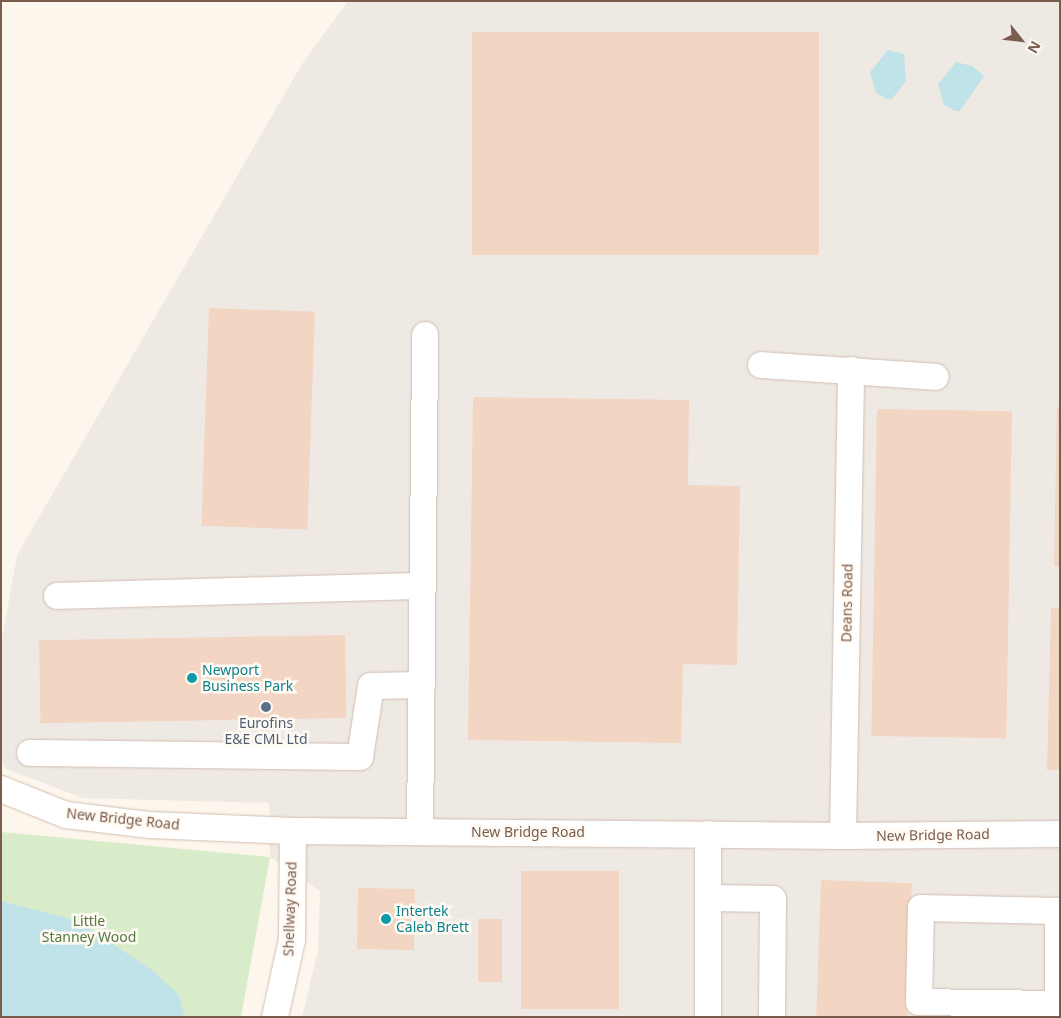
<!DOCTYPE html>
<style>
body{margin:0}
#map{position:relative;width:1061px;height:1018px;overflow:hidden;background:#fdf6ec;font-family:"Noto Sans",sans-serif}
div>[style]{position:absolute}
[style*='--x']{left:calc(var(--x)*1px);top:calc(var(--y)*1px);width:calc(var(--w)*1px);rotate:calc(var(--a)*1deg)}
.industrial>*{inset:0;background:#efe9e4}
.green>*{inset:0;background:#d8ecc9}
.water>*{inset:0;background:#bfe3e8}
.building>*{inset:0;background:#f3d5c3;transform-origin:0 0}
.roads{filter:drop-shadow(0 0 1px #d1beb0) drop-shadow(0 0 1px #d1beb0)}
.minor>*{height:26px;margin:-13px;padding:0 13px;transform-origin:13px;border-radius:13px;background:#fff}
.dots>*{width:14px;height:14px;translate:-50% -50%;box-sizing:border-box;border:2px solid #fffaf3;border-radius:50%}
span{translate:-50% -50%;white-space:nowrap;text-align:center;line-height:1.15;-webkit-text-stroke:5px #fffaf3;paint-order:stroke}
.street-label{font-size:14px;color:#7a5c4d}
.culture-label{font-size:14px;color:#0d838f}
.left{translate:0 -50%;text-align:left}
.service-label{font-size:14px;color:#4e5e75}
.park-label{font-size:14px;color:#537a41}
.frame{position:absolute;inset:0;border:2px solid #7a5c4d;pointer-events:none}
.north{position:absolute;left:996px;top:15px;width:50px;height:50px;-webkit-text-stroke:4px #fffaf3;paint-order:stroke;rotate:119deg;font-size:14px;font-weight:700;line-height:20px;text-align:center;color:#7a5c4d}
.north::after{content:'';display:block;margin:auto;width:18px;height:22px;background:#7a5c4d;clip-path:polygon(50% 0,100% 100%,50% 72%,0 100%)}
</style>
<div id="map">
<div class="industrial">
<div style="clip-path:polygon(348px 1px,1060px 1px,1060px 1017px,302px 1017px,318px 951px,320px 891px,270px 857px,269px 803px,83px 798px,6px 769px,1px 763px,1px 645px,17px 555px,302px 64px)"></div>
</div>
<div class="green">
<div style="clip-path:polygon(1px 832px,270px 857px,241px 1017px,1px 1017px)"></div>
</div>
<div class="water">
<div style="clip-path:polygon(888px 50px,904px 54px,906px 81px,892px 99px,887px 99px,876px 93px,870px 72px)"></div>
<div style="clip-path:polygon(956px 62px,972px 66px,984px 76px,960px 111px,955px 111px,944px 105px,938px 84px)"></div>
<div style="clip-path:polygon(1px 901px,78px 921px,152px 970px,179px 995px,184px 1017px,1px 1017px)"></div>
</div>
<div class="building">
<div style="left:472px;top:32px;width:347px;height:223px"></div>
<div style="left:209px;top:308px;width:106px;height:218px;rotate:2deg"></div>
<div style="clip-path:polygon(473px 397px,689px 400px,688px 485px,740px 486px,737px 665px,683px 664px,681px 743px,468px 740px)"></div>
<div style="clip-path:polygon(1057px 407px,1060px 407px,1060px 567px,1054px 566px)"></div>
<div style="left:877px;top:409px;width:135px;height:327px;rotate:1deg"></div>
<div style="clip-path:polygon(1051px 608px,1060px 608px,1060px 770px,1047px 770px)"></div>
<div style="left:345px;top:635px;width:83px;height:306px;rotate:89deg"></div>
<div style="left:619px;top:871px;width:138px;height:98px;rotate:90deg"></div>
<div style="left:821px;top:880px;width:91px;height:137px;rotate:2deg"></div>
<div style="left:358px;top:888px;width:57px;height:61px;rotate:1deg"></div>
<div style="left:478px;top:919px;width:24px;height:63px"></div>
</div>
<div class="roads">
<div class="minor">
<div style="--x:761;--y:365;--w:175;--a:3.9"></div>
<div style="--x:57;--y:596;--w:366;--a:-1.6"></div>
<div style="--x:30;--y:753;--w:330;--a:0.7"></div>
<div style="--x:360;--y:757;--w:72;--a:-81.2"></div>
<div style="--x:371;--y:686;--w:51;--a:-1.1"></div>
<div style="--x:1;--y:789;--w:70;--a:21.8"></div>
<div style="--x:66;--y:815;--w:85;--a:6.8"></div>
<div style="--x:150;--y:825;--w:143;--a:2.4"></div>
<div style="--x:293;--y:831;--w:550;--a:0.52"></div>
<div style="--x:843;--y:836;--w:217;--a:-0.5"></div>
<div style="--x:420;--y:832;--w:497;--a:-89.4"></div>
<div style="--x:708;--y:834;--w:183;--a:90"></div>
<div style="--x:843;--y:836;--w:466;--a:-89"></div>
<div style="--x:708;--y:898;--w:65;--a:0.9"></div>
<div style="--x:773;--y:899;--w:118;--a:90.5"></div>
<div style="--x:1058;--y:911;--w:93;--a:90"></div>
<div style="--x:1058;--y:1004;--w:139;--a:-179.2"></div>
<div style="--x:919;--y:1002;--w:94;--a:-88.8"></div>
<div style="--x:921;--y:908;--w:137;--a:1.3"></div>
<div style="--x:1058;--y:911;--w:2;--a:0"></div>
<div style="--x:275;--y:1017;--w:79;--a:-77.6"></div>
<div style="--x:292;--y:940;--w:109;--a:-89.5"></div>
</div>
</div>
<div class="dots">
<div style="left:192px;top:678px;background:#0f9aa8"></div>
<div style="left:266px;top:707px;background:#5c6f8a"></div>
<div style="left:386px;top:919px;background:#0f9aa8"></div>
</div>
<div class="street-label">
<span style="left:847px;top:603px;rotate:-89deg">Deans Road</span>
<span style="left:123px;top:819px;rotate:6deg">New Bridge Road</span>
<span style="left:528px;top:832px">New Bridge Road</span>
<span style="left:933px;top:835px;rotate:-1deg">New Bridge Road</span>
<span style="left:290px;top:909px;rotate:-88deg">Shellway Road</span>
</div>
<div class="culture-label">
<span class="left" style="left:202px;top:678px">Newport<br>Business Park</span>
<span class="left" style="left:396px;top:919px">Intertek<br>Caleb Brett</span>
</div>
<div class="service-label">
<span style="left:266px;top:731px">Eurofins<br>E&amp;E CML Ltd</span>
</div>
<div class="park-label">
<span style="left:89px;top:929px">Little<br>Stanney Wood</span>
</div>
<div class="frame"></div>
<div class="north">N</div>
</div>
